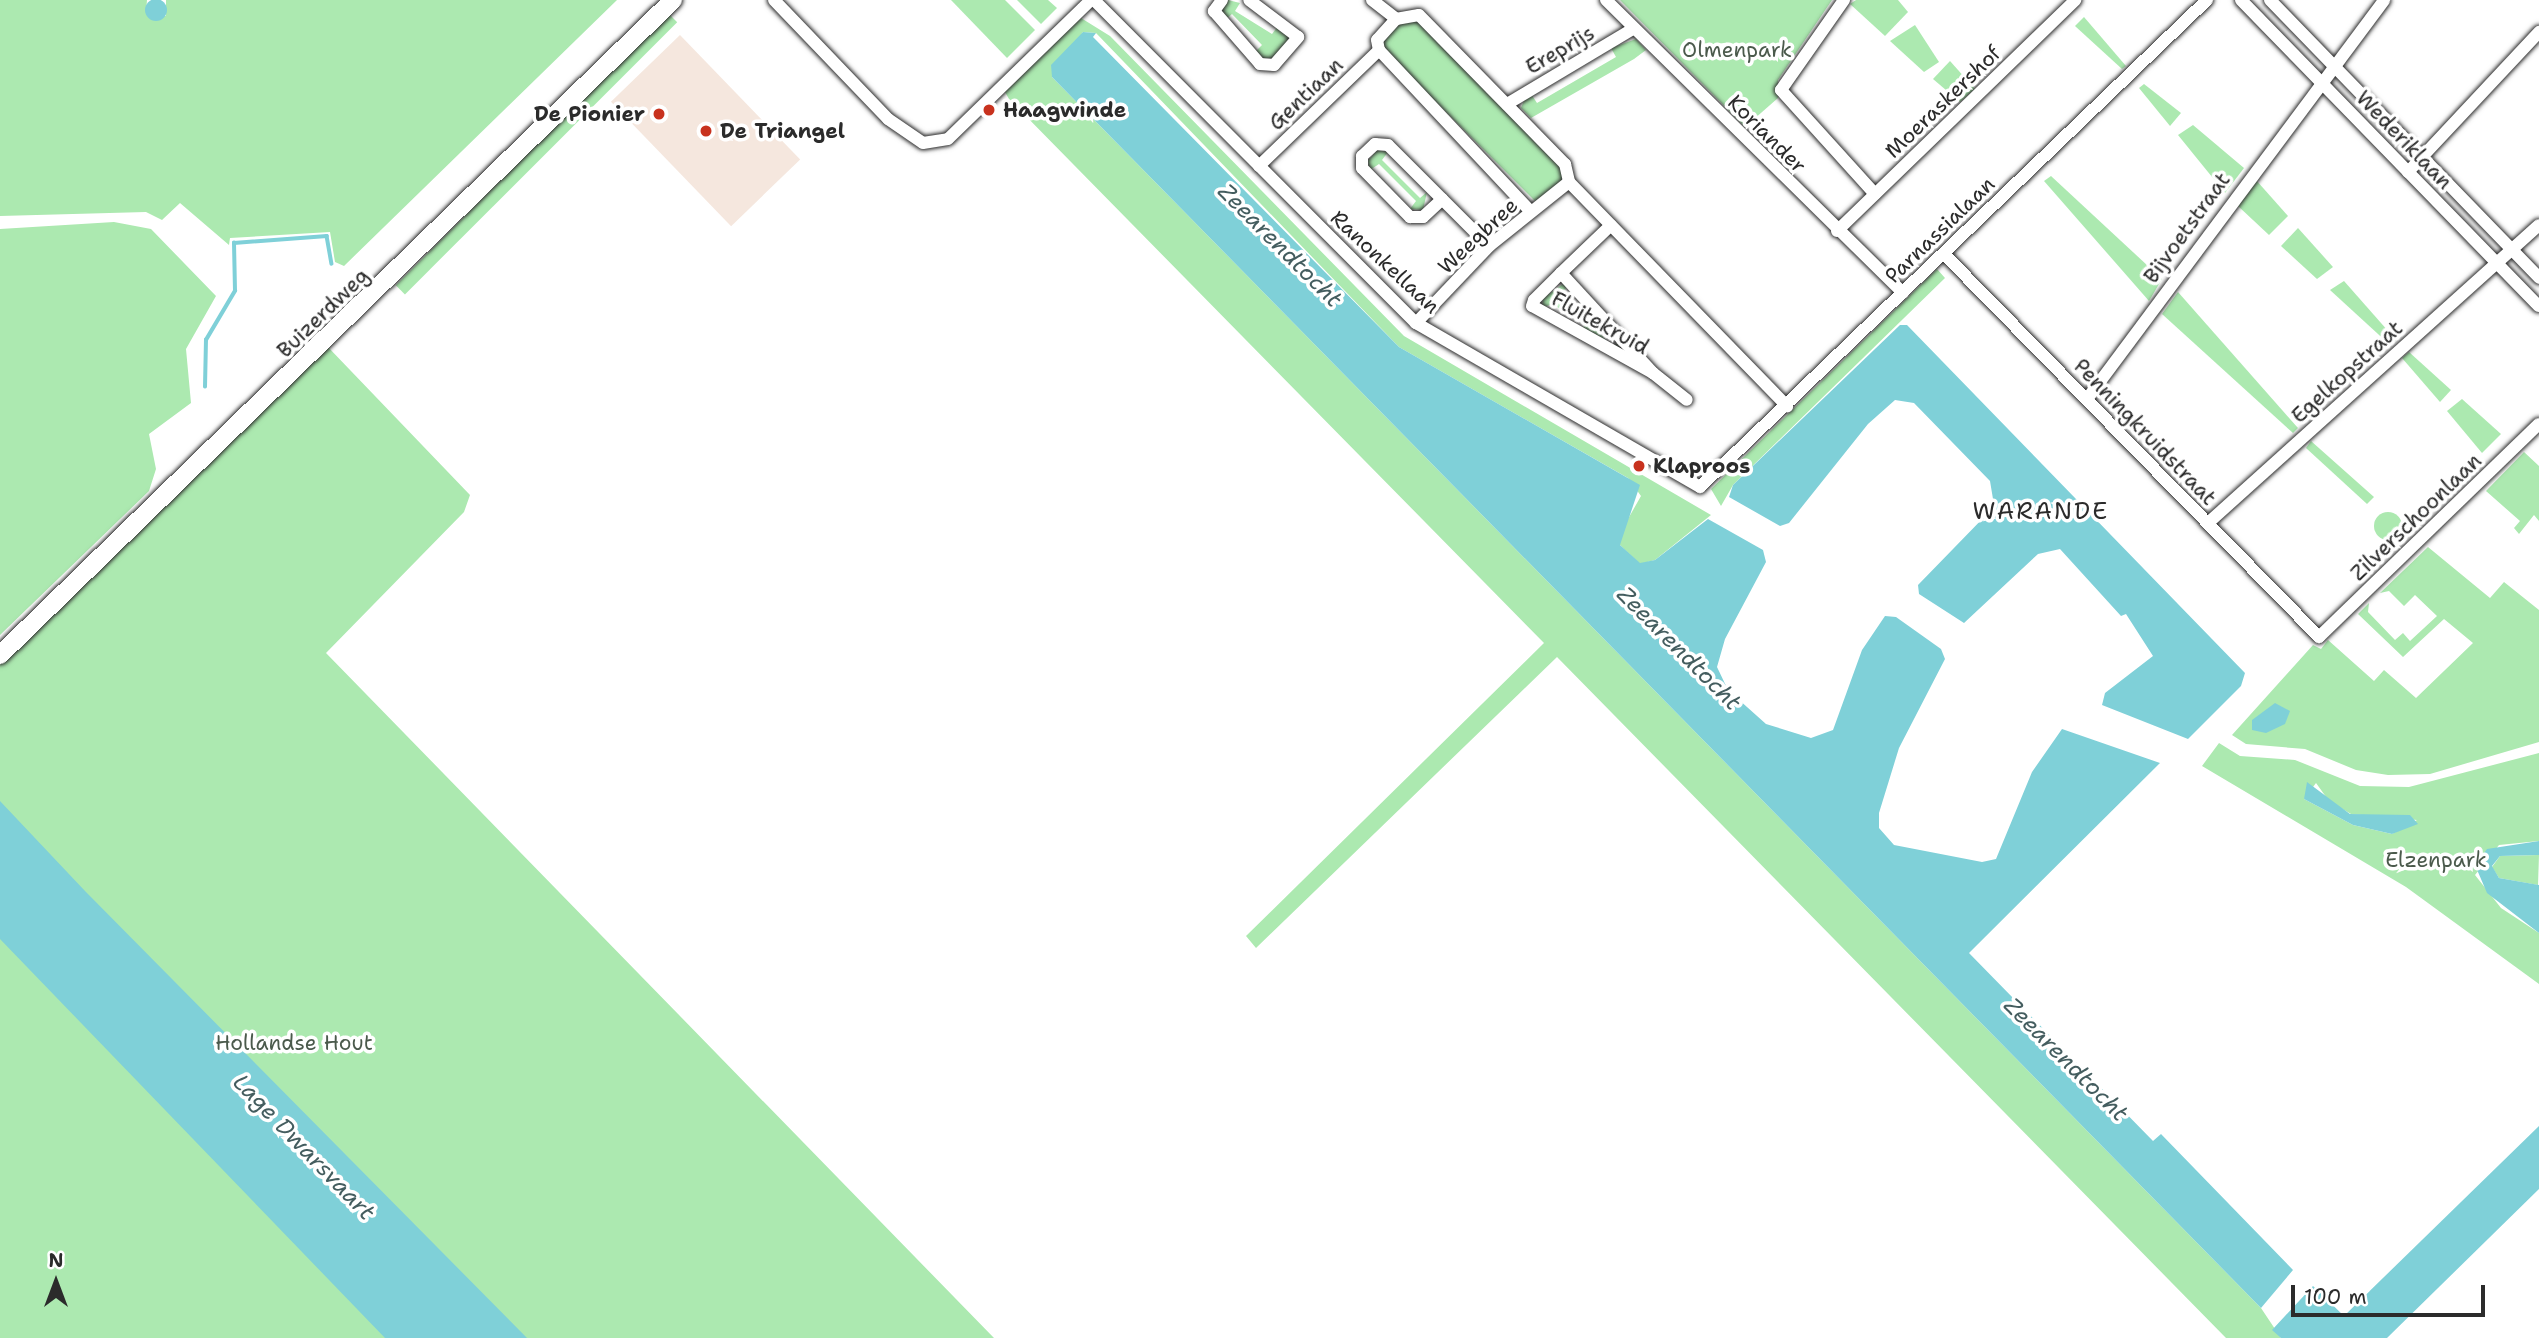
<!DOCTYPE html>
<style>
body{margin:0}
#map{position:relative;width:2539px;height:1338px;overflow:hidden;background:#fff;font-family:"Shantell Sans",sans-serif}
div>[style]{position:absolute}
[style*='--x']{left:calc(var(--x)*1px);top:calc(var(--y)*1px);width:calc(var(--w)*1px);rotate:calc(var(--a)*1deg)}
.built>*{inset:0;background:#f5e7de;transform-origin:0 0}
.green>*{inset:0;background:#ace9b0;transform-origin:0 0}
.round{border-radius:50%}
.water>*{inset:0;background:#7fd0d8}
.stream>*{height:3.5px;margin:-1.75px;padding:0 1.75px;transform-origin:1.75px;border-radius:1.75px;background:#7fd0d8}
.roads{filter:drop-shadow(0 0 2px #2b2b2b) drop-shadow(0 0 2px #2b2b2b)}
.street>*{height:12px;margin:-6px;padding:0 6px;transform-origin:6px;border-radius:6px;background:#fff}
.secondary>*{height:18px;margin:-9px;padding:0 9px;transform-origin:9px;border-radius:9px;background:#fff}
.dots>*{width:19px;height:19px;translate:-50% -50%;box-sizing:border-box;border:4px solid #fff;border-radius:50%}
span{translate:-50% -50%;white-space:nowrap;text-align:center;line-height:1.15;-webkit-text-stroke:7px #fff;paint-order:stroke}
.street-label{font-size:21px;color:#2b2b2b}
.park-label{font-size:21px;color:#4b5a4c}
.poi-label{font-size:21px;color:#2b2b2b;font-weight:700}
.left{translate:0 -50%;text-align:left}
.right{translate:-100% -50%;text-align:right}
.water-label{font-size:23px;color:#445d5f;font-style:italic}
.quarter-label{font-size:24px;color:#2b2b2b;letter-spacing:2px}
.north{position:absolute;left:21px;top:1247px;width:70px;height:70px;-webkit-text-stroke:5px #fff;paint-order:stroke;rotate:0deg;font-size:19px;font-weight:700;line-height:28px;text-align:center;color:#2b2b2b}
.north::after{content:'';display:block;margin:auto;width:24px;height:32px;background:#2b2b2b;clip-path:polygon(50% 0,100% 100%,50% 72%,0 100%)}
.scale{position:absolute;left:2291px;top:1285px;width:194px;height:32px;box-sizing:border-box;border:4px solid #2b2b2b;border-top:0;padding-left:9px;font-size:21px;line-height:24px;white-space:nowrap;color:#2b2b2b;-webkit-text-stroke:5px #fff;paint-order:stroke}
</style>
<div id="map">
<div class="built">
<div style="left:680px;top:35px;width:173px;height:96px;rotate:46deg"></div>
</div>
<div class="green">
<div style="clip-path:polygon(0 0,147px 0,146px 13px,166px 16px,166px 0,617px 0,344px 266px,335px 262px,330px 232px,230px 238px,229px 245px,180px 203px,162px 220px,146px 212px,0 216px)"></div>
<div style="clip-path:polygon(951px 0,1005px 0,1035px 30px,1007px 58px)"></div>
<div style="clip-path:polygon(1017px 0,1048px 0,1057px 8px,1041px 24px)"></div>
<div style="clip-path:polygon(1228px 0,1240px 3px,1235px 11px,1272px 34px,1278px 26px,1290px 35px,1290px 43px,1275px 58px,1262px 58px,1255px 52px,1262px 45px,1232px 14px,1225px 20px,1219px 12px)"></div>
<div style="clip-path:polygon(1620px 0,1832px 0,1778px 80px,1778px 98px,1745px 127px)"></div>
<div style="clip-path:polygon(1856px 0,1898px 0,1908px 12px,1885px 36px,1850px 4px)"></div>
<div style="left:668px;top:13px;width:13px;height:385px;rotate:45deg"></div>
<div style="clip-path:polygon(2084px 17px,2126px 66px,2122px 69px,2075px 26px)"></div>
<div style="clip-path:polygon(1081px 18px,1110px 36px,1404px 336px,1711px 515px,1655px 560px,1640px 564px,1620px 545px,1620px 533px,1641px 496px,1628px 478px,1399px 347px,1096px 33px,1083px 32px,1052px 77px,2261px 1308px,2281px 1338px,2226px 1338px,1557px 657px,1256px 948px,1246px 936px,1544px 643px,1009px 99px,1005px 92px)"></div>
<div style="clip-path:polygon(1416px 19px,1564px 170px,1562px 181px,1536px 202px,1385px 51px,1383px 41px,1401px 22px)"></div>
<div style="clip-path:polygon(1915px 25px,1939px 62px,1924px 72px,1890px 41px)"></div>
<div style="clip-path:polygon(1636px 39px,1646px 50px,1634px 59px,1531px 118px,1521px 108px,1525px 98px,1531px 94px,1537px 103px,1616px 57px,1611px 48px)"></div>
<div style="clip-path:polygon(1950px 61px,1975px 89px,1960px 102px,1933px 79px)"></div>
<div style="clip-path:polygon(2144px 84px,2181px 113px,2170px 126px,2139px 88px)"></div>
<div style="clip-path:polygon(2193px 125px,2244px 168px,2225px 193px,2178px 135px)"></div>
<div style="clip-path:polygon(1377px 150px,1388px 152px,1382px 160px,1420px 198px,1427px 192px,1423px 210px,1410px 209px,1416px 201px,1379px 164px,1370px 170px,1368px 161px)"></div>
<div style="clip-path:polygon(2051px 176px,2162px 279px,2149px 301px,2044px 181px)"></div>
<div style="clip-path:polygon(2256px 180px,2288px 216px,2269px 235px,2238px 206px)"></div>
<div style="clip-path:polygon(114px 222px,151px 229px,216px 296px,186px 349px,191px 403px,149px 434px,156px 469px,149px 491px,0 635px,0 229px)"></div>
<div style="clip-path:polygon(2298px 228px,2333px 267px,2317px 279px,2281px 246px)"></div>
<div style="clip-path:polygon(1937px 269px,1945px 278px,1733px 485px,1721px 506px,1711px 489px)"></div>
<div style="clip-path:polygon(2344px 281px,2396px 340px,2390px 345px,2330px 290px)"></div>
<div style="clip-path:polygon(1563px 284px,1567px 287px,1561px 294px,1613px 347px,1619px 341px,1629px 357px,1581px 331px,1585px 323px,1552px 304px,1542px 308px,1543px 298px)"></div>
<div style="clip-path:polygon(2178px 292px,2298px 428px,2293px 433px,2162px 314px)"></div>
<div style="clip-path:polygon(327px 346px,470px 495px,464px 512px,326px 653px,994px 1338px,0 1338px,0 663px)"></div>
<div style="clip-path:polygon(2409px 352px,2451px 390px,2440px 402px,2402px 358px)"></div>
<div style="clip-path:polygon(2462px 399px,2501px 434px,2482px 453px,2447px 411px)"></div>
<div style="clip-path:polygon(2311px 441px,2374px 497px,2367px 504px,2306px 448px)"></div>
<div style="clip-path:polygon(2524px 452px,2539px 466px,2539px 521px,2534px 515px,2519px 534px,2514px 528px,2520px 521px,2486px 491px)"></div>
<div class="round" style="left:2374px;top:512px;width:28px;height:28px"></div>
<div style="clip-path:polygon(2428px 547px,2490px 598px,2504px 582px,2539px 610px,2539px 742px,2430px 774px,2388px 775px,2356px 770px,2305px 749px,2246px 744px,2232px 735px,2313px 645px,2321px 649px,2328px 640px,2374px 681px,2384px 670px,2416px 698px,2473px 643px,2444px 619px,2403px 657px,2358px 614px,2369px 603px,2368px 612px,2395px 640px,2403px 633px,2410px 641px,2437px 616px,2415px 595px,2404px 606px,2389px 591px,2380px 593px)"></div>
<div style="clip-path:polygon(evenodd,2219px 743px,2240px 756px,2295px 760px,2360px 786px,2409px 787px,2539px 753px,2539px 841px,2499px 845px,2475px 875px,2501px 908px,2539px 933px,2539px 984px,2406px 887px,2202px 766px,2219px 743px,2316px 783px,2329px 801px,2351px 814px,2417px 820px,2392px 834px,2353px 825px,2304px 799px,2316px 783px)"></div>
<div style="clip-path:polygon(2539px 855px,2538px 885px,2499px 878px,2492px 867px,2500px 856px)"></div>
</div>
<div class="water">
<div class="round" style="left:145px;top:-1px;width:22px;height:22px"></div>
<div style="clip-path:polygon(1083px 32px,1096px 33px,1093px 37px,1399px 347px,1640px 485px,1620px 545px,1640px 563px,1655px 560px,1708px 519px,1763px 550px,1766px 562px,1725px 639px,1717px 667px,1728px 690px,1766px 724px,1811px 738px,1833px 730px,1862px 650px,1885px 616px,1896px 617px,1941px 649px,1945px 659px,1899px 748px,1879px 813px,1879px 828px,1894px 845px,1982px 862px,1996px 859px,2032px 772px,2062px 729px,2160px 763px,1969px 953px,2153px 1141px,2161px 1134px,2293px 1270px,2261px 1308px,1052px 77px,1051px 65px)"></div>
<div style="clip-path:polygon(1900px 325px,1907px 325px,2245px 673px,2241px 686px,2188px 739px,2102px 705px,2105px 693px,2153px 656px,2126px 614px,2121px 616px,2060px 549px,2038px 554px,1964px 623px,1919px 594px,1918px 585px,1988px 513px,1993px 499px,1990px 481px,1914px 403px,1895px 400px,1868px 424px,1789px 523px,1780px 526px,1729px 497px,1733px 485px)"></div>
<div style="clip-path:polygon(2275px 703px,2290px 711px,2285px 724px,2266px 733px,2252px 730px,2252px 720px)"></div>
<div style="clip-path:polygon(2307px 782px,2350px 814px,2410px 815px,2418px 824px,2392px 834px,2353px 825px,2304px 799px)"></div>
<div style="clip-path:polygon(0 801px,85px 891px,527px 1338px,385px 1338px,0 939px)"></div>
<div style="clip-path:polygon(2539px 841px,2539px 855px,2500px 856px,2492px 866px,2499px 878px,2539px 885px,2539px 933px,2487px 893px,2475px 865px,2487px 849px)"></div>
<div style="clip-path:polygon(2539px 1126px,2539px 1189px,2387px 1338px,2281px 1338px,2272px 1330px,2313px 1286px,2344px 1316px)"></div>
</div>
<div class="stream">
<div style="--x:205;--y:387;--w:47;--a:-88.8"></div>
<div style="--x:206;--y:340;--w:57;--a:-59.4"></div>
<div style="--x:235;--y:291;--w:48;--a:-91.2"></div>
<div style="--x:234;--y:243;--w:93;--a:-4.3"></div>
<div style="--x:327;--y:236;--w:28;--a:80"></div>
</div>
<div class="roads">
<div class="street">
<div style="--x:774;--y:0;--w:165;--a:46.2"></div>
<div style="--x:888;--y:119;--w:42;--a:34.4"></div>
<div style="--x:923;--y:143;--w:25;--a:-9"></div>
<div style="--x:948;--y:139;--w:199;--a:-44.2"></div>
<div style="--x:1094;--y:0;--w:456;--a:45.1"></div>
<div style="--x:1416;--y:323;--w:328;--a:30"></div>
<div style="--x:1700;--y:487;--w:703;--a:-43.85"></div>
<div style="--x:1222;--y:0;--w:14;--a:126"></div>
<div style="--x:1214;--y:11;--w:70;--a:49"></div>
<div style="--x:1260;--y:64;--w:14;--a:4"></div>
<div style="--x:1274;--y:65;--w:37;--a:-49"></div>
<div style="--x:1298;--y:37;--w:61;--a:-142.9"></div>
<div style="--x:1372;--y:0;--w:31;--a:38"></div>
<div style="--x:1396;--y:19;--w:23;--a:-10"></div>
<div style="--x:1419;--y:15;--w:209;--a:45.6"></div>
<div style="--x:1565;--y:164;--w:18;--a:77"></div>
<div style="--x:1569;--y:182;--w:313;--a:45.8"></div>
<div style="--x:1606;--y:0;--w:417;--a:44.6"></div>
<div style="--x:1844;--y:0;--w:110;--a:125"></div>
<div style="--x:1781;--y:90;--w:140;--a:47.9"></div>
<div style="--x:2241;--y:0;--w:427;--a:45.8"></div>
<div style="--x:2270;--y:0;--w:387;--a:45.9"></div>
<div style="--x:1396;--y:19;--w:28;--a:132"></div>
<div style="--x:1377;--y:40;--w:10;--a:79"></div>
<div style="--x:1379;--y:50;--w:219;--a:46.8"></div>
<div style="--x:1507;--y:104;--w:147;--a:-30.8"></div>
<div style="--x:1259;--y:166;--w:167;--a:-44"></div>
<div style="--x:2408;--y:172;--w:192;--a:-46.9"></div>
<div style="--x:1442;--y:199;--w:76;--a:-135"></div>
<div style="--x:1388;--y:145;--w:13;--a:-176"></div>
<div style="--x:1375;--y:144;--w:18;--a:137"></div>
<div style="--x:1362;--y:156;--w:12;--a:90"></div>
<div style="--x:1362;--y:168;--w:69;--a:45.6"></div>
<div style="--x:1410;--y:217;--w:13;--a:0"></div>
<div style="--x:1423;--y:217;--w:26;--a:-43"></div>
<div style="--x:1442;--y:199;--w:66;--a:45"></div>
<div style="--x:1837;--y:231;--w:332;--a:-44.1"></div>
<div style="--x:1944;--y:254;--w:536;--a:45.6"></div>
<div style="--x:2319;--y:637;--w:306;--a:-44.1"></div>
<div style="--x:1561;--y:273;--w:136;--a:47.4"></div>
<div style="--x:1653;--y:373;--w:138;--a:-151"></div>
<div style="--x:1532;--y:306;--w:6;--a:-72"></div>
<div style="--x:1534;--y:300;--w:38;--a:-45"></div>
<div style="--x:1561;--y:273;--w:69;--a:-43.8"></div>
<div style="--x:1416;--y:323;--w:106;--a:-46.5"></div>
<div style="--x:1489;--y:246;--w:102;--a:-38.7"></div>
<div style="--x:1653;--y:373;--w:43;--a:38.5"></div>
<div style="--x:2087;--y:399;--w:497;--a:-53.3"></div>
<div style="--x:2208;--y:523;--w:445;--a:-42"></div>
</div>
<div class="secondary">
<div style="--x:0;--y:655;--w:939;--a:-44.22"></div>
</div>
</div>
<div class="dots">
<div style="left:989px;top:110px;background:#c8321e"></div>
<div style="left:659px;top:114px;background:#c8321e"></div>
<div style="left:706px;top:131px;background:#c8321e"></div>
<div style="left:1639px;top:466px;background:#c8321e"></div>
</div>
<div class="street-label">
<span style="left:1560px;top:50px;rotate:-30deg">Ereprijs</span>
<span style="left:1306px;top:94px;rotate:-44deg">Gentiaan</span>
<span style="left:1943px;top:102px;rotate:-44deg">Moeraskershof</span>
<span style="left:1767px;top:134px;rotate:45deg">Koriander</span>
<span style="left:2404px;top:140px;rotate:46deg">Wederiklaan</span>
<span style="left:2187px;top:228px;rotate:-54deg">Bijvoetstraat</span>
<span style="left:1940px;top:230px;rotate:-44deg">Parnassialaan</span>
<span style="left:1478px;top:236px;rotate:-43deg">Weegbree</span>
<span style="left:1385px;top:262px;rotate:43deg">Ranonkellaan</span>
<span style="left:323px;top:313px;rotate:-44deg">Buizerdweg</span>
<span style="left:1600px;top:323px;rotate:29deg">Fluitekruid</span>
<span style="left:2347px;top:372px;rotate:-42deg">Egelkopstraat</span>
<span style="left:2145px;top:432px;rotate:46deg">Penningkruidstraat</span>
<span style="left:2416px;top:517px;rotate:-44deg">Zilverschoonlaan</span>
</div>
<div class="park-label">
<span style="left:1737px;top:50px">Olmenpark</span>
<span style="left:2436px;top:860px">Elzenpark</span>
<span style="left:294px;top:1043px">Hollandse Hout</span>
</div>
<div class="poi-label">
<span class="left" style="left:1003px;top:110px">Haagwinde</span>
<span class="right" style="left:645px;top:114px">De Pionier</span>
<span class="left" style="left:720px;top:131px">De Triangel</span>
<span class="left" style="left:1653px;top:466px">Klaproos</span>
</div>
<div class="water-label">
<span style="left:1280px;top:245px;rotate:45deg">Zeearendtocht</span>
<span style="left:1679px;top:648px;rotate:45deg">Zeearendtocht</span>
<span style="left:2066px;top:1059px;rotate:45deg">Zeearendtocht</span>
<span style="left:304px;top:1147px;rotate:46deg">Lage Dwarsvaart</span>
</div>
<div class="quarter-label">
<span style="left:2041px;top:512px">WARANDE</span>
</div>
<div class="north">N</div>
<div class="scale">100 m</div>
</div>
